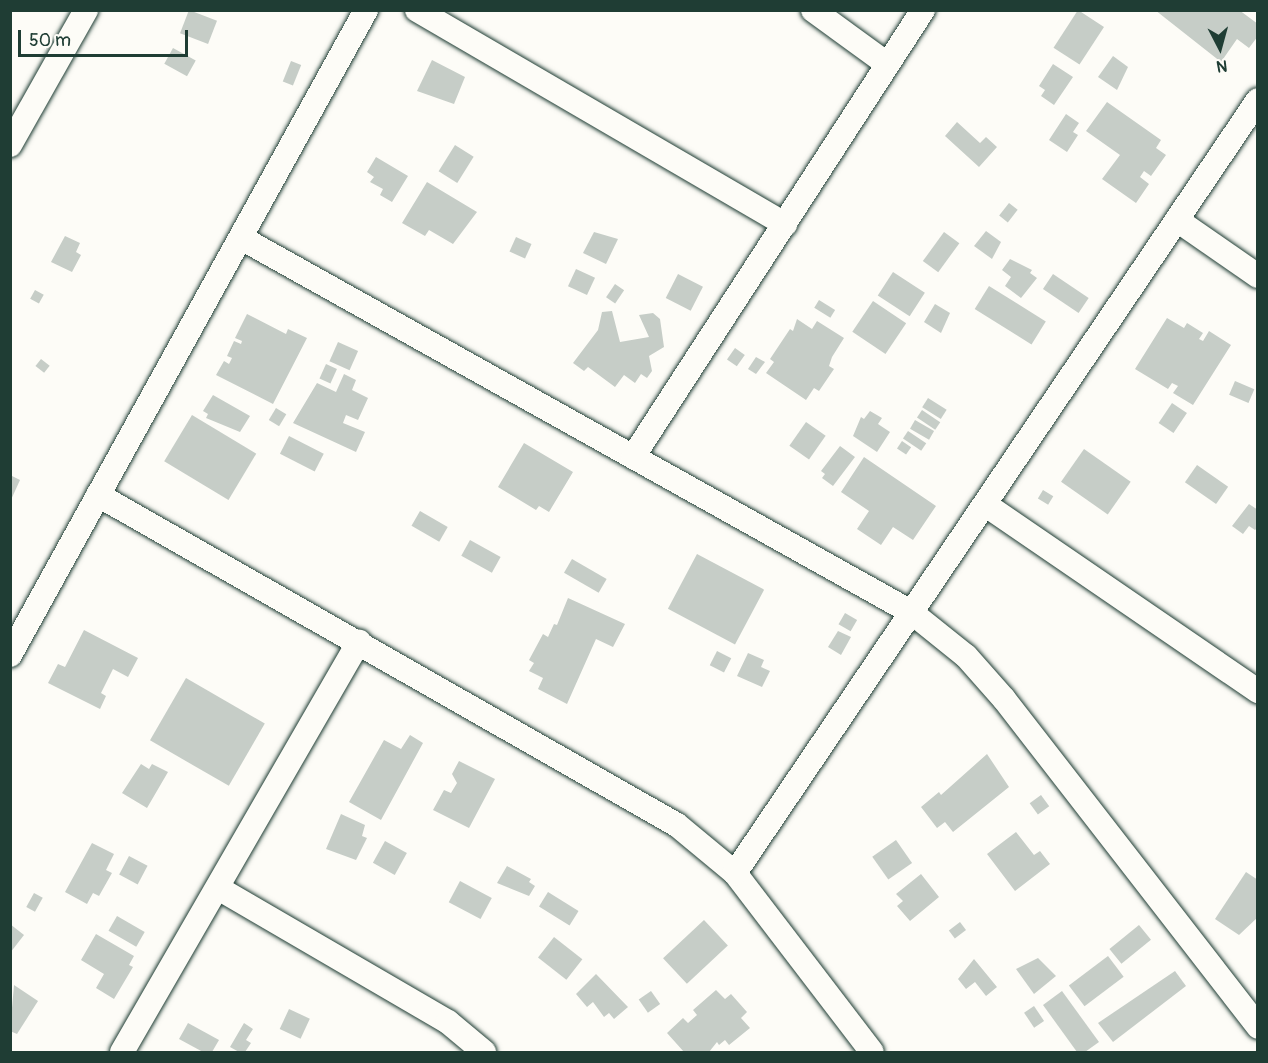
<!DOCTYPE html>
<style>
body{margin:0}
#map{position:relative;width:1268px;height:1063px;overflow:hidden;background:#fdfcf7;font-family:Pangolin,sans-serif}
div>[style]{position:absolute}
[style*='--x']{left:calc(var(--x)*1px);top:calc(var(--y)*1px);width:calc(var(--w)*1px);rotate:calc(var(--a)*1deg)}
.building>*{inset:0;background:#c6cdc7;transform-origin:0 0}
.roads{filter:drop-shadow(0 0 2px #1f3d34) drop-shadow(0 0 2px #1f3d34)}
.minor>*{height:24px;margin:-12px;padding:0 12px;transform-origin:12px;border-radius:12px;background:#fdfcf7}
span{translate:-50% -50%;white-space:nowrap;text-align:center;line-height:1.15;-webkit-text-stroke:4.5px #fdfcf7;paint-order:stroke}
.frame{position:absolute;inset:0;border:12px solid #1f3d34;pointer-events:none}
.north{position:absolute;left:1190px;top:18px;width:60px;height:60px;-webkit-text-stroke:4px #fdfcf7;paint-order:stroke;rotate:174deg;font-size:16px;font-weight:700;line-height:24px;text-align:center;color:#1f3d34}
.north::after{content:'';display:block;margin:auto;width:21px;height:27px;background:#1f3d34;clip-path:polygon(50% 0,100% 100%,50% 72%,0 100%)}
.scale{position:absolute;left:18px;top:30px;width:170px;height:27px;box-sizing:border-box;border:3px solid #1f3d34;border-top:0;padding-left:8px;font-size:18px;line-height:21px;white-space:nowrap;color:#1f3d34;-webkit-text-stroke:4px #fdfcf7;paint-order:stroke}
</style>
<div id="map">
<div class="building">
<div style="left:189px;top:10px;width:30px;height:25px;rotate:21deg"></div>
<div style="left:1078px;top:10px;width:31px;height:45px;rotate:33deg"></div>
<div style="clip-path:polygon(1155px 10px,1239px 10px,1258px 24px,1258px 36px,1249px 48px,1237px 39px,1221px 62px)"></div>
<div style="left:173px;top:48px;width:26px;height:18px;rotate:29deg"></div>
<div style="clip-path:polygon(1113px 56px,1128px 67px,1117px 90px,1098px 77px)"></div>
<div style="clip-path:polygon(432px 60px,465px 77px,454px 104px,417px 91px)"></div>
<div style="left:291px;top:61px;width:11px;height:22px;rotate:22deg"></div>
<div style="clip-path:polygon(1053px 64px,1073px 77px,1054px 105px,1041px 96px,1045px 90px,1039px 86px)"></div>
<div style="clip-path:polygon(1107px 102px,1161px 140px,1156px 148px,1166px 155px,1151px 176px,1144px 171px,1140px 177px,1149px 184px,1136px 203px,1102px 179px,1120px 155px,1086px 131px)"></div>
<div style="clip-path:polygon(1066px 114px,1079px 123px,1073px 132px,1078px 135px,1067px 152px,1049px 140px)"></div>
<div style="clip-path:polygon(957px 122px,980px 143px,986px 137px,997px 147px,979px 167px,945px 136px)"></div>
<div style="left:455px;top:145px;width:22px;height:31px;rotate:32deg"></div>
<div style="clip-path:polygon(376px 157px,408px 176px,392px 202px,380px 195px,383px 189px,370px 182px,374px 177px,367px 172px)"></div>
<div style="clip-path:polygon(427px 182px,477px 212px,453px 244px,429px 230px,425px 236px,402px 223px)"></div>
<div style="left:1009px;top:203px;width:11px;height:16px;rotate:38deg"></div>
<div style="clip-path:polygon(986px 231px,1001px 242px,992px 259px,974px 246px)"></div>
<div style="clip-path:polygon(594px 232px,618px 239px,606px 264px,583px 253px)"></div>
<div style="left:944px;top:232px;width:19px;height:36px;rotate:36deg"></div>
<div style="clip-path:polygon(65px 236px,80px 243px,76px 252px,81px 255px,72px 272px,51px 262px)"></div>
<div style="left:516px;top:237px;width:17px;height:16px;rotate:24deg"></div>
<div style="clip-path:polygon(1010px 259px,1032px 270px,1030px 273px,1037px 278px,1021px 298px,1005px 286px,1011px 277px,1002px 270px)"></div>
<div style="left:576px;top:269px;width:21px;height:19px;rotate:25deg"></div>
<div style="left:893px;top:272px;width:38px;height:28px;rotate:33deg"></div>
<div style="left:678px;top:274px;width:28px;height:27px;rotate:27deg"></div>
<div style="left:1053px;top:274px;width:43px;height:18px;rotate:34deg"></div>
<div style="left:615px;top:284px;width:11px;height:16px;rotate:34deg"></div>
<div style="left:989px;top:286px;width:67px;height:27px;rotate:32deg"></div>
<div style="left:35px;top:290px;width:10px;height:10px;rotate:29deg"></div>
<div style="left:819px;top:300px;width:19px;height:9px;rotate:32deg"></div>
<div style="left:873px;top:301px;width:40px;height:37px;rotate:34deg"></div>
<div style="clip-path:polygon(935px 304px,950px 313px,941px 333px,924px 322px)"></div>
<div style="clip-path:polygon(612px 311px,620px 342px,649px 337px,639px 315px,653px 313px,660px 319px,664px 347px,649px 356px,652px 371px,647px 378px,641px 374px,635px 383px,624px 375px,615px 387px,588px 367px,584px 371px,573px 363px,598px 330px,602px 312px)"></div>
<div style="clip-path:polygon(247px 314px,286px 334px,288px 329px,307px 338px,273px 404px,216px 375px,224px 361px,229px 364px,232px 358px,227px 356px,234px 341px,241px 344px,242px 341px,235px 338px)"></div>
<div style="clip-path:polygon(1167px 318px,1184px 328px,1187px 323px,1203px 333px,1199px 339px,1203px 341px,1209px 331px,1231px 345px,1193px 405px,1173px 393px,1178px 386px,1172px 383px,1168px 389px,1135px 369px)"></div>
<div style="clip-path:polygon(797px 319px,812px 329px,817px 321px,844px 338px,832px 357px,829px 366px,834px 369px,819px 391px,814px 388px,806px 400px,766px 373px,774px 362px,770px 359px,790px 329px,793px 331px)"></div>
<div style="left:338px;top:342px;width:22px;height:21px;rotate:24deg"></div>
<div style="left:735px;top:348px;width:12px;height:14px;rotate:35deg"></div>
<div style="clip-path:polygon(756px 357px,765px 362px,756px 374px,748px 369px)"></div>
<div style="left:41px;top:359px;width:11px;height:9px;rotate:38deg"></div>
<div style="left:326px;top:364px;width:12px;height:16px;rotate:24deg"></div>
<div style="clip-path:polygon(344px 374px,356px 380px,352px 390px,368px 398px,358px 420px,346px 415px,343px 423px,365px 432px,356px 452px,293px 423px,317px 383px,336px 392px)"></div>
<div style="left:1235px;top:381px;width:21px;height:15px;rotate:23deg"></div>
<div style="clip-path:polygon(213px 395px,250px 416px,240px 432px,206px 418px,208px 414px,203px 411px)"></div>
<div style="left:928px;top:398px;width:22px;height:11px;rotate:32deg"></div>
<div style="left:1172px;top:403px;width:18px;height:24px;rotate:34deg"></div>
<div style="left:276px;top:408px;width:12px;height:14px;rotate:31deg"></div>
<div style="left:922px;top:410px;width:22px;height:9px;rotate:34deg"></div>
<div style="clip-path:polygon(870px 411px,882px 418px,878px 424px,890px 432px,877px 452px,853px 436px,861px 417px,864px 419px)"></div>
<div style="left:192px;top:415px;width:75px;height:54px;rotate:31deg"></div>
<div style="left:915px;top:420px;width:22px;height:10px;rotate:30deg"></div>
<div style="left:806px;top:422px;width:24px;height:29px;rotate:35deg"></div>
<div style="left:908px;top:431px;width:22px;height:9px;rotate:34deg"></div>
<div style="left:289px;top:436px;width:39px;height:20px;rotate:27deg"></div>
<div style="left:902px;top:441px;width:11px;height:9px;rotate:34deg"></div>
<div style="clip-path:polygon(524px 443px,573px 472px,549px 512px,539px 506px,536px 510px,498px 487px)"></div>
<div style="clip-path:polygon(840px 446px,855px 457px,833px 486px,822px 478px,825px 474px,821px 471px)"></div>
<div style="left:1084px;top:449px;width:57px;height:40px;rotate:35deg"></div>
<div style="clip-path:polygon(864px 457px,936px 506px,913px 540px,893px 527px,881px 545px,857px 529px,869px 511px,841px 492px)"></div>
<div style="left:1197px;top:465px;width:38px;height:21px;rotate:35deg"></div>
<div style="clip-path:polygon(10px 475px,20px 480px,10px 502px)"></div>
<div style="left:1043px;top:490px;width:12px;height:10px;rotate:31deg"></div>
<div style="clip-path:polygon(1249px 504px,1258px 510px,1258px 527px,1255px 530px,1249px 526px,1243px 534px,1232px 526px)"></div>
<div style="left:420px;top:511px;width:32px;height:17px;rotate:30deg"></div>
<div style="left:470px;top:540px;width:35px;height:18px;rotate:29deg"></div>
<div style="left:697px;top:554px;width:76px;height:62px;rotate:28deg"></div>
<div style="left:572px;top:559px;width:40px;height:16px;rotate:30deg"></div>
<div style="clip-path:polygon(568px 598px,625px 624px,613px 647px,596px 639px,567px 704px,538px 689px,543px 678px,529px 671px,534px 663px,529px 660px,543px 634px,548px 637px,554px 624px,557px 625px)"></div>
<div style="left:845px;top:613px;width:14px;height:13px;rotate:30deg"></div>
<div style="clip-path:polygon(84px 630px,138px 658px,128px 677px,113px 669px,101px 693px,106px 696px,100px 709px,48px 683px,58px 664px,65px 667px)"></div>
<div style="clip-path:polygon(838px 631px,851px 637px,841px 655px,828px 647px)"></div>
<div style="left:717px;top:651px;width:16px;height:16px;rotate:27deg"></div>
<div style="clip-path:polygon(748px 653px,764px 660px,761px 667px,770px 671px,762px 687px,737px 676px)"></div>
<div style="left:186px;top:678px;width:91px;height:72px;rotate:30deg"></div>
<div style="clip-path:polygon(410px 735px,423px 743px,381px 820px,349px 802px,384px 740px,401px 749px)"></div>
<div style="clip-path:polygon(987px 754px,1009px 787px,953px 832px,945px 822px,937px 828px,921px 807px,939px 792px,941px 795px)"></div>
<div style="clip-path:polygon(459px 761px,495px 779px,469px 828px,433px 810px,444px 790px,451px 793px,457px 783px,452px 774px)"></div>
<div style="clip-path:polygon(141px 764px,149px 769px,152px 764px,168px 772px,147px 808px,122px 793px)"></div>
<div style="left:1041px;top:795px;width:14px;height:14px;rotate:54deg"></div>
<div style="clip-path:polygon(341px 814px,365px 825px,362px 836px,367px 838px,356px 860px,326px 849px)"></div>
<div style="clip-path:polygon(1016px 832px,1034px 855px,1040px 851px,1050px 864px,1015px 891px,987px 854px)"></div>
<div style="left:896px;top:840px;width:28px;height:29px;rotate:55deg"></div>
<div style="left:385px;top:841px;width:25px;height:25px;rotate:29deg"></div>
<div style="clip-path:polygon(92px 843px,114px 854px,106px 870px,112px 873px,99px 896px,93px 893px,87px 904px,65px 892px)"></div>
<div style="left:129px;top:856px;width:21px;height:21px;rotate:28deg"></div>
<div style="clip-path:polygon(507px 866px,531px 879px,529px 882px,535px 886px,529px 896px,497px 883px)"></div>
<div style="clip-path:polygon(1246px 872px,1258px 880px,1258px 917px,1239px 935px,1215px 919px)"></div>
<div style="clip-path:polygon(921px 874px,939px 897px,910px 921px,897px 906px,903px 901px,896px 894px)"></div>
<div style="left:460px;top:881px;width:36px;height:24px;rotate:28deg"></div>
<div style="left:548px;top:892px;width:36px;height:17px;rotate:32deg"></div>
<div style="left:34px;top:893px;width:10px;height:16px;rotate:29deg"></div>
<div style="left:117px;top:916px;width:32px;height:17px;rotate:30deg"></div>
<div style="left:704px;top:920px;width:35px;height:56px;rotate:47deg"></div>
<div style="left:960px;top:922px;width:10px;height:14px;rotate:53deg"></div>
<div style="clip-path:polygon(10px 924px,24px 935px,10px 953px)"></div>
<div style="left:1139px;top:925px;width:19px;height:38px;rotate:51deg"></div>
<div style="clip-path:polygon(96px 934px,134px 956px,129px 965px,133px 967px,114px 999px,96px 988px,104px 974px,81px 960px)"></div>
<div style="left:554px;top:937px;width:36px;height:26px;rotate:38deg"></div>
<div style="left:1108px;top:956px;width:26px;height:49px;rotate:53deg"></div>
<div style="clip-path:polygon(1038px 958px,1056px 976px,1034px 994px,1016px 969px)"></div>
<div style="clip-path:polygon(974px 959px,997px 987px,986px 996px,975px 982px,966px 989px,958px 979px)"></div>
<div style="clip-path:polygon(1175px 971px,1186px 986px,1113px 1042px,1098px 1023px)"></div>
<div style="clip-path:polygon(596px 974px,628px 1007px,614px 1019px,609px 1013px,604px 1017px,593px 1002px,587px 1007px,576px 994px)"></div>
<div style="clip-path:polygon(14px 985px,38px 1001px,17px 1034px,10px 1031px)"></div>
<div style="clip-path:polygon(716px 990px,725px 999px,731px 994px,747px 1012px,741px 1018px,750px 1028px,729px 1045px,725px 1040px,719px 1045px,717px 1042px,709px 1052px,684px 1052px,667px 1033px,683px 1018px,688px 1023px,697px 1015px,693px 1010px)"></div>
<div style="left:651px;top:991px;width:16px;height:15px;rotate:55deg"></div>
<div style="clip-path:polygon(1062px 991px,1099px 1042px,1085px 1052px,1077px 1052px,1043px 1005px)"></div>
<div style="left:1034px;top:1006px;width:18px;height:12px;rotate:56deg"></div>
<div style="left:289px;top:1009px;width:23px;height:22px;rotate:25deg"></div>
<div style="clip-path:polygon(188px 1023px,219px 1040px,212px 1052px,203px 1052px,179px 1039px)"></div>
<div style="clip-path:polygon(244px 1023px,253px 1029px,246px 1040px,251px 1043px,245px 1052px,239px 1052px,230px 1047px)"></div>
</div>
<div class="roads">
<div class="minor">
<div style="--x:417;--y:10;--w:426;--a:30.2"></div>
<div style="--x:813;--y:10;--w:92;--a:36.1"></div>
<div style="--x:10;--y:145;--w:155;--a:-60.6"></div>
<div style="--x:1177;--y:220;--w:98;--a:34.7"></div>
<div style="--x:243;--y:239;--w:765;--a:29.18"></div>
<div style="--x:911;--y:612;--w:70;--a:38.7"></div>
<div style="--x:966;--y:656;--w:57;--a:48.5"></div>
<div style="--x:1004;--y:699;--w:415;--a:52.2"></div>
<div style="--x:633;--y:457;--w:533;--a:-57.03"></div>
<div style="--x:98;--y:495;--w:666;--a:29.68"></div>
<div style="--x:677;--y:825;--w:75;--a:39.6"></div>
<div style="--x:735;--y:873;--w:225;--a:52.6"></div>
<div style="--x:986;--y:505;--w:330;--a:34.4"></div>
<div style="--x:10;--y:655;--w:737;--a:-61.1"></div>
<div style="--x:735;--y:873;--w:933;--a:-55.92"></div>
<div style="--x:218;--y:888;--w:266;--a:30.2"></div>
<div style="--x:448;--y:1022;--w:47;--a:39.8"></div>
<div style="--x:122;--y:1052;--w:474;--a:-60"></div>
</div>
</div>
<div class="frame"></div>
<div class="north">N</div>
<div class="scale">50 m</div>
</div>
